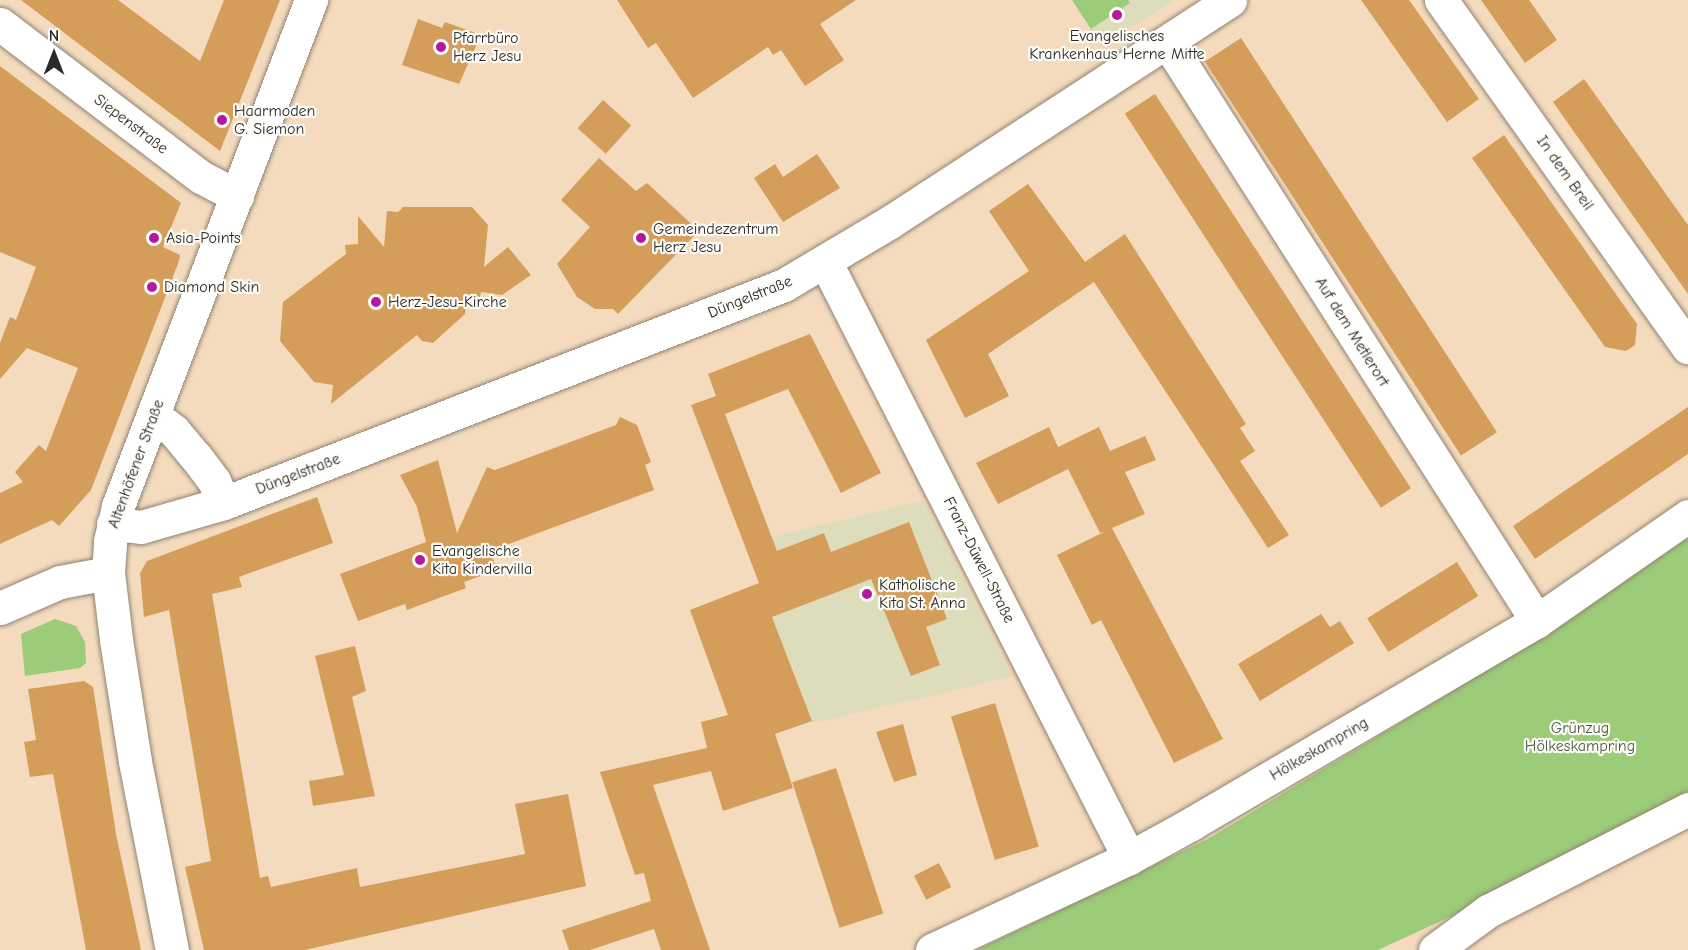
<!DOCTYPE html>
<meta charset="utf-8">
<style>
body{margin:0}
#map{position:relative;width:1688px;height:950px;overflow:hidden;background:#f4dbbd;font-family:"Comic Neue",sans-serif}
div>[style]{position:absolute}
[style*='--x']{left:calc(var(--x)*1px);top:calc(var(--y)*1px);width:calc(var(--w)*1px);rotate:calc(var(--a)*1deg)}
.built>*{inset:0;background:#deddbb}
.green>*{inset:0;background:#9ccb79}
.building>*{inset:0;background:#d59d5a;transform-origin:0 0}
.roads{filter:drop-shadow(0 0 2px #908374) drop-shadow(0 0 2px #908374)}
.minor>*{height:33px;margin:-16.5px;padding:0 16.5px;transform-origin:16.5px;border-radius:16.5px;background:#fff}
.dots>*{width:16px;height:16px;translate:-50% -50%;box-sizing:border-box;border:3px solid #fdfcf7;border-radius:50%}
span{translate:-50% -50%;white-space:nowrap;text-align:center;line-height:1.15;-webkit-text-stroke:4.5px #fdfcf7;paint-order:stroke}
.poi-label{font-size:16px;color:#2b2b2b}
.left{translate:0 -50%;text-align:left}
.street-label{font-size:16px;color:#2b2b2b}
.park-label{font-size:16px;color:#4d5b42}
.north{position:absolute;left:24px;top:24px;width:60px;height:60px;-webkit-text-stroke:4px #fdfcf7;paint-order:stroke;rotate:0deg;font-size:16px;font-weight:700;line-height:24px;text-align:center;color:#2b2b2b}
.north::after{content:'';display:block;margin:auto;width:21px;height:27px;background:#2b2b2b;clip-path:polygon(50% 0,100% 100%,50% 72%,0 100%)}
</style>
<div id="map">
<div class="built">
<div style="clip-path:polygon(1072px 0,1175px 0,1102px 47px)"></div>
<div style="clip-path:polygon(923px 500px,1012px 677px,813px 723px,745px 547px,772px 537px)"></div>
</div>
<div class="green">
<div style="clip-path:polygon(1072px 0,1128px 0,1130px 3px,1091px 29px)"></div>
<div style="clip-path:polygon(1688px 538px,1688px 798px,1571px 861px,1378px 950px,977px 950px,1208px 839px,1537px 640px)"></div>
<div style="clip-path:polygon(55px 619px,76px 626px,85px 642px,86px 663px,80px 668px,25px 676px,21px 634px)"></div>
</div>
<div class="building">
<div style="clip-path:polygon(21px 0,118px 0,200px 61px,224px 0,280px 0,220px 151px)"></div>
<div style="clip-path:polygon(617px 0,856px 0,820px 24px,844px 60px,805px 86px,781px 50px,773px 55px,768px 47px,693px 98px,656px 43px,648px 48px)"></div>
<div style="clip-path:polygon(1361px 0,1409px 0,1479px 99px,1447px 122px)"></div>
<div style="clip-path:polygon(1481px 0,1529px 0,1557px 40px,1525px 63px)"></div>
<div style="clip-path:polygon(418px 19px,442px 28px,445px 22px,481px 35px,459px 84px,402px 65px)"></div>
<div style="left:1241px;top:38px;width:470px;height:43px;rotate:57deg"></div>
<div style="clip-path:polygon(0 66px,181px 203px,163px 247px,180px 255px,179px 261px,91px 490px,59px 526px,52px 520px,0 544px,0 493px,23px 482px,15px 472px,39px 445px,46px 451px,78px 368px,27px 348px,0 379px,0 343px,10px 317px,16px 320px,36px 267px,0 252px)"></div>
<div style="clip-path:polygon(1584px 79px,1688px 225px,1688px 294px,1553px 102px)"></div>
<div style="left:1155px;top:94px;width:470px;height:36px;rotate:57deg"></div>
<div style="left:603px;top:100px;width:38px;height:38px;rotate:42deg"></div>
<div style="clip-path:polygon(1504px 135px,1637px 324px,1635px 345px,1626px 351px,1605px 347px,1472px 158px)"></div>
<div style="clip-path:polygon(817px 154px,840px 188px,783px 222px,754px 178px,775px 164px,783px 177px)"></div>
<div style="clip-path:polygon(599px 158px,636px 191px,647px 183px,699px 231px,618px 314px,613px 309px,595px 309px,577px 297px,557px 264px,590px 227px,561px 200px)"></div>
<div style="clip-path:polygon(1028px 184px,1085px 262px,1125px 234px,1246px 424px,1240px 428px,1255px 451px,1240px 461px,1289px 535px,1268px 548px,1094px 282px,988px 354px,1009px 396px,965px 418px,926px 340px,1029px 271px,989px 211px)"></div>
<div style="clip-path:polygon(403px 207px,472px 207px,488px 225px,484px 267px,508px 247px,531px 275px,502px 295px,481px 292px,480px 297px,468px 295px,465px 314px,433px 343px,422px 341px,417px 335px,331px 404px,333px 385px,314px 382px,280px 341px,283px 302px,346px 254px,345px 245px,358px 244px,358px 216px,384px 247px,387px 211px,398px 212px)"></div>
<div style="clip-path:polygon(810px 334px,881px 473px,841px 493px,788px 389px,725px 414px,777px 551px,824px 533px,831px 552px,909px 522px,947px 619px,926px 627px,940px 665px,911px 676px,871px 579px,772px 617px,812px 721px,775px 734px,793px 788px,723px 811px,711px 771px,653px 785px,710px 950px,661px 950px,654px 929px,590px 950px,569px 950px,562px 930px,651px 901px,644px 873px,635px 875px,600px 772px,707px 748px,701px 722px,728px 715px,690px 610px,759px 583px,691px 405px,716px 396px,708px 374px)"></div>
<div style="clip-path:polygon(1688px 407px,1688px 454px,1535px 559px,1513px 526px)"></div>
<div style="clip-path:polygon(620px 417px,637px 425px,651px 462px,645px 465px,654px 490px,490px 551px,497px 570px,464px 582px,466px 588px,407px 610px,405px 604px,358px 621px,340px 574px,426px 542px,417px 507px,400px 475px,438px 460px,457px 533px,487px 467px,495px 470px,616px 425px)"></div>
<div style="clip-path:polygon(1049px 427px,1058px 447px,1099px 427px,1110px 451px,1145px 436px,1156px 460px,1125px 472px,1145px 514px,1112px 528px,1223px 739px,1174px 763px,1101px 620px,1092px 625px,1057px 555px,1106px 531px,1100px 533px,1068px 469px,998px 504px,976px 463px)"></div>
<div style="clip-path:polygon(317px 497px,333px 543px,239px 577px,242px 587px,212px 594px,260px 878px,268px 876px,271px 887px,357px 868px,360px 887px,525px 854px,515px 804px,568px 794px,586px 886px,305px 950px,204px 950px,185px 867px,211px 861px,169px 610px,144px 617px,140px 573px,147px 561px)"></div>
<div style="left:1457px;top:562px;width:40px;height:106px;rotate:58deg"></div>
<div style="clip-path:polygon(1321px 614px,1330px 627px,1340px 621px,1354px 643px,1260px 701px,1238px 664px)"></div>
<div style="clip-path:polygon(355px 646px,366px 691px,352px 697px,375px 796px,313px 806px,309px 781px,344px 775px,315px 656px)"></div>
<div style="clip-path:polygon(84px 681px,93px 687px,116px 834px,141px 950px,86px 950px,53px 774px,30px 777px,24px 742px,36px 740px,28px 689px)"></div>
<div style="left:995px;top:703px;width:150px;height:46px;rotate:73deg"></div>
<div style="clip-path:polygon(903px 724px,917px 775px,894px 782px,876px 732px)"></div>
<div style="left:836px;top:768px;width:153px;height:46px;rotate:72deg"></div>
<div style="left:939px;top:863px;width:27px;height:28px;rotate:63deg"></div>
</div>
<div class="roads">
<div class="minor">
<div style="--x:1441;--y:0;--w:426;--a:54.6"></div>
<div style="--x:0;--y:24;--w:253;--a:37.3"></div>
<div style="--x:201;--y:177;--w:41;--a:27.8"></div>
<div style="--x:1168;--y:43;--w:686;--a:57.45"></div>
<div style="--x:826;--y:263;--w:668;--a:63.01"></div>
<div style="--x:153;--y:415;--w:26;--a:37"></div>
<div style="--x:174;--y:431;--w:34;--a:50"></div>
<div style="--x:196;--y:457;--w:30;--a:53"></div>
<div style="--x:214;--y:481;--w:24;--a:66"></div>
<div style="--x:113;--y:524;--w:28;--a:6"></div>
<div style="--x:141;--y:527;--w:86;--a:-16.1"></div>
<div style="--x:224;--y:503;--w:601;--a:-21.27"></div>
<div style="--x:784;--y:285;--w:123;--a:-30.7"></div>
<div style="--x:890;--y:222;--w:406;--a:-33.1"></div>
<div style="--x:0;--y:608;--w:65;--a:-23.4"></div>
<div style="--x:60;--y:582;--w:49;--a:-10.6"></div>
<div style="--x:172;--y:950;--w:193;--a:-101.1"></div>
<div style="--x:135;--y:761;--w:123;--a:-98.9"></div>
<div style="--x:116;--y:639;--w:66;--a:-96.9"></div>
<div style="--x:108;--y:573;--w:32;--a:-86"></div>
<div style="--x:110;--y:541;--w:36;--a:-77"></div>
<div style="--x:118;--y:506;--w:542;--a:-69.12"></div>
<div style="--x:932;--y:950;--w:217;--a:-25"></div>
<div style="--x:1129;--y:858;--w:71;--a:-28.7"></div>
<div style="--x:1191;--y:824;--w:401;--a:-30.4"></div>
<div style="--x:1537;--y:621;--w:184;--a:-34.8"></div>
<div style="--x:1435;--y:950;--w:66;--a:-36.3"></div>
<div style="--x:1488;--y:911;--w:225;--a:-27"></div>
</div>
</div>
<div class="dots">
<div style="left:1117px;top:15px;background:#b5179e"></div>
<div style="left:441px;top:47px;background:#b5179e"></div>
<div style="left:222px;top:120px;background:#b5179e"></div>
<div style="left:154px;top:238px;background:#b5179e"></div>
<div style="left:641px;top:238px;background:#b5179e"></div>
<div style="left:152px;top:287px;background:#b5179e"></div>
<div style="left:376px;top:302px;background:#b5179e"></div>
<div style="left:420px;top:560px;background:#b5179e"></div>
<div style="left:867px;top:594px;background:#b5179e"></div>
</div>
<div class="poi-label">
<span style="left:1117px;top:45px">Evangelisches<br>Krankenhaus Herne Mitte</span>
<span class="left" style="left:453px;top:47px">Pfarrbüro<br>Herz Jesu</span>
<span class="left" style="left:234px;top:120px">Haarmoden<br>G. Siemon</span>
<span class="left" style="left:653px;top:238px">Gemeindezentrum<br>Herz Jesu</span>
<span class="left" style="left:166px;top:238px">Asia-Points</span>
<span class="left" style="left:164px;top:287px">Diamond Skin</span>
<span class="left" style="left:388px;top:302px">Herz-Jesu-Kirche</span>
<span class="left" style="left:432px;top:560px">Evangelische<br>Kita Kindervilla</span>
<span class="left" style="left:879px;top:594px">Katholische<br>Kita St. Anna</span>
</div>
<div class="street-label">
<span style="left:131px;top:124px;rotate:37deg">Siepenstraße</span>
<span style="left:1565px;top:173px;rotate:55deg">In dem Breil</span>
<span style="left:750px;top:297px;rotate:-22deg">Düngelstraße</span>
<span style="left:1352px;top:332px;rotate:58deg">Auf dem Metlerort</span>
<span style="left:136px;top:464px;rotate:-70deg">Altenhöfener Straße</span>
<span style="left:298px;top:474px;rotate:-21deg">Düngelstraße</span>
<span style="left:979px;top:560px;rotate:63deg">Franz-Düwell-Straße</span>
<span style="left:1319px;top:749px;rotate:-30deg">Hölkeskampring</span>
</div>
<div class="park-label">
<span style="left:1580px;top:737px">Grünzug<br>Hölkeskampring</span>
</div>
<div class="north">N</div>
</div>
